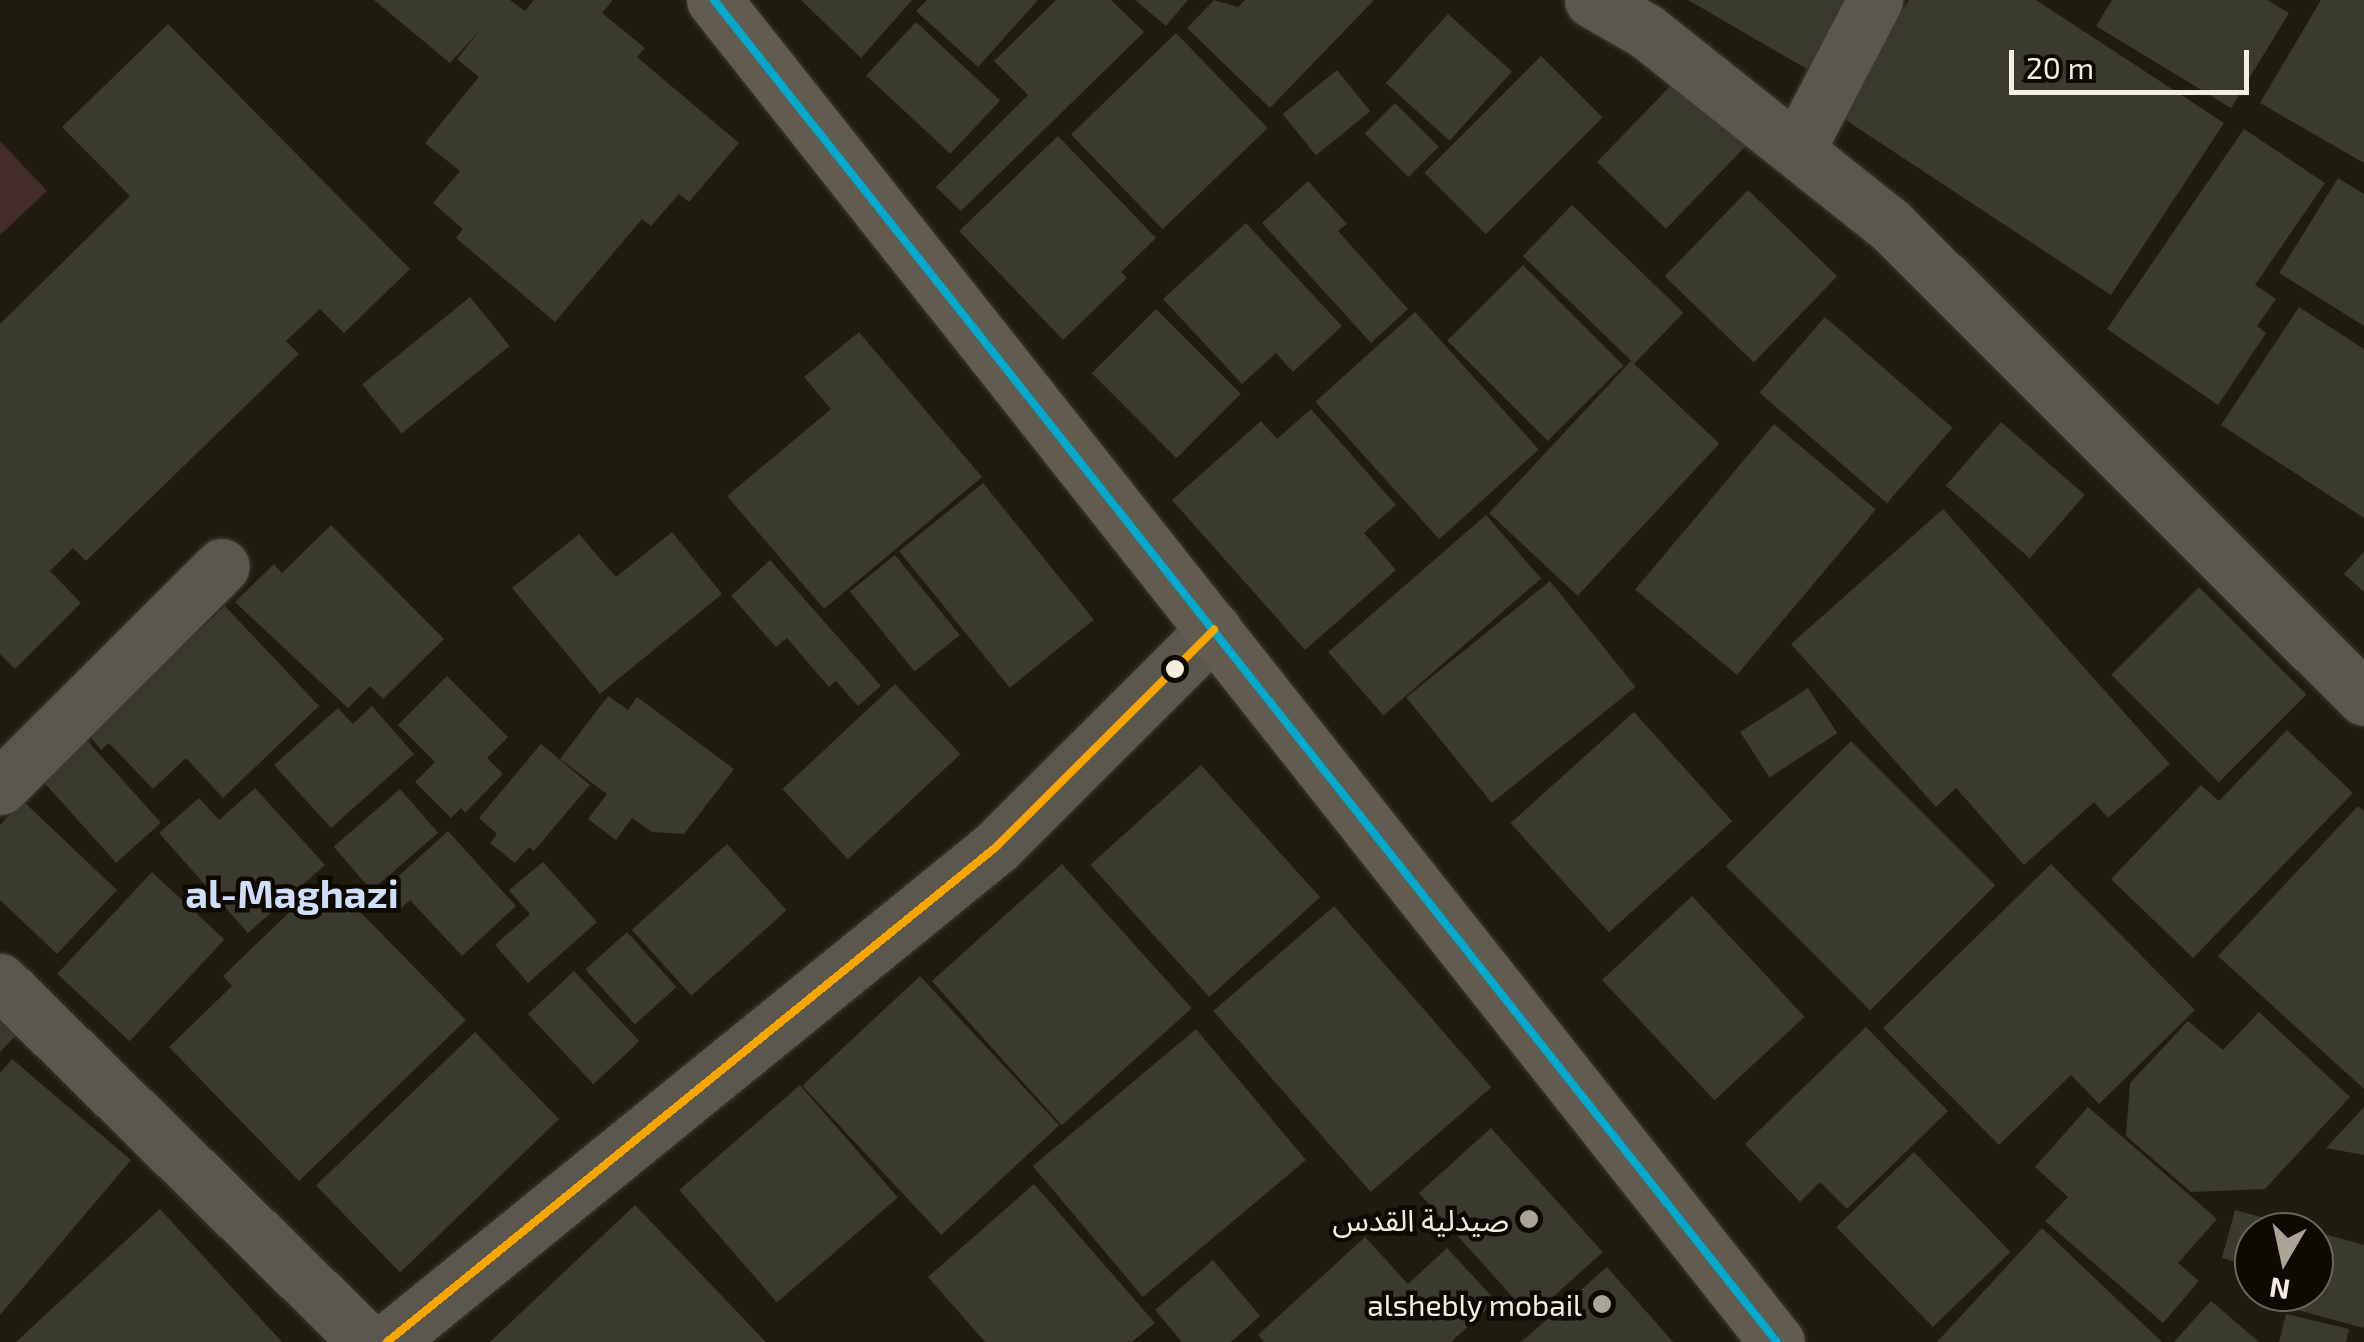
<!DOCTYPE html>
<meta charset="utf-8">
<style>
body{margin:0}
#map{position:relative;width:2364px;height:1342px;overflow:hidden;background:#201c0f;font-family:"Exo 2","Noto Sans Arabic",sans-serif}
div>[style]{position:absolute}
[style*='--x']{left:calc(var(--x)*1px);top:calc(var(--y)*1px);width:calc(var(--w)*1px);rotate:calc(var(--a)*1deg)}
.green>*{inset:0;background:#432c2b}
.building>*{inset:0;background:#3b3a2f;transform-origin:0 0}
.roads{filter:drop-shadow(0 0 2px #3c3930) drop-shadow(0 0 2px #3c3930)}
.street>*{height:55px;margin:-27.5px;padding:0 27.5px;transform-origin:27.5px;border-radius:27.5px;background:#5b574e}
.secondary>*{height:55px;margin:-27.5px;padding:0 27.5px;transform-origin:27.5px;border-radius:27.5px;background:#615b50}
.bus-1>*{height:8px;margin:-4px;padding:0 4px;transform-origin:4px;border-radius:4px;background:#00a9ce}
.bus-2>*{height:8px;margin:-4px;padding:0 4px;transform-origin:4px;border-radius:4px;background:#f7a600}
.dots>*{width:28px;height:28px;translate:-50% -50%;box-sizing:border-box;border:5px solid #0e0a02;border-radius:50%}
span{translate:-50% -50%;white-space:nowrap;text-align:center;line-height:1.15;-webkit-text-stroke:9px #0e0a02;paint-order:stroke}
.poi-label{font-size:30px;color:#f4eedf}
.right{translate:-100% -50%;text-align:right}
.district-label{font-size:40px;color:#cfdff9;font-weight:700}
.north{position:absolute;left:2234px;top:1212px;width:100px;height:100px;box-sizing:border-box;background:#0e0a02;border:2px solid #6a655a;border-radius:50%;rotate:189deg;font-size:28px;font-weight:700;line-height:40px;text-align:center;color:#f4eedf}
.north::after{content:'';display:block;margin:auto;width:35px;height:45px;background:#aaa496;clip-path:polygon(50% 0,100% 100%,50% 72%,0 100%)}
.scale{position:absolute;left:2009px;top:50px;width:240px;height:45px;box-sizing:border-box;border:5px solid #f4eedf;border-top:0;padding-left:12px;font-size:30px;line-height:35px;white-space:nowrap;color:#f4eedf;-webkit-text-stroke:8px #0e0a02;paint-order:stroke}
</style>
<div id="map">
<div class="green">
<div style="clip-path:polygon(0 141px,47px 191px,0 235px)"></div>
</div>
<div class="building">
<div style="clip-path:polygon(374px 0,510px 0,525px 11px,534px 0,613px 0,602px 13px,645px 48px,637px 57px,739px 143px,689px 202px,679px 194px,651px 226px,642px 219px,555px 322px,456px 238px,463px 229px,433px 203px,460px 171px,425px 143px,479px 77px,457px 59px,481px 29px,450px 63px)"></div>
<div style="clip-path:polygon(801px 0,912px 0,861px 58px)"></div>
<div style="clip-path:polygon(927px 0,1038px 0,978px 67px,916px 11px)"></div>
<div style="clip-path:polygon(1056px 0,1111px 0,1144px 32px,961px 211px,936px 187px,1028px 95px,994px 61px)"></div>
<div style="clip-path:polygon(1135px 0,1188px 0,1166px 26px)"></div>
<div style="clip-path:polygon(1214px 0,1238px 7px,1245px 0,1374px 0,1270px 108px,1187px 28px)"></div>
<div style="clip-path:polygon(1688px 0,1854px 0,1812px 72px)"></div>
<div style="clip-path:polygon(1909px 0,2036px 0,2224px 123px,2111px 295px,1835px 113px)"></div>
<div style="clip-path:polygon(2112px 0,2267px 0,2289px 13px,2231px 108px,2096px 26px)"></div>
<div style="clip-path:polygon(2321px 0,2364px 0,2364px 163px,2260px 103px)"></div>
<div style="left:1448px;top:14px;width:86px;height:93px;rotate:42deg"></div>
<div style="left:916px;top:22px;width:115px;height:73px;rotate:43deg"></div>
<div style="clip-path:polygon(168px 24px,410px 269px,344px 333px,320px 309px,286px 341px,299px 354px,86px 561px,73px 548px,50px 571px,81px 603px,15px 669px,0 654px,0 324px,130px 196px,62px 127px)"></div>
<div style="left:1176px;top:33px;width:132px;height:146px;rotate:46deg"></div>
<div style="left:1541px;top:56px;width:87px;height:165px;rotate:45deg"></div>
<div style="left:1337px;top:70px;width:53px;height:70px;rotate:51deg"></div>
<div style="left:1681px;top:75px;width:96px;height:121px;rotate:44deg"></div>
<div style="left:1395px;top:103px;width:62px;height:43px;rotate:45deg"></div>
<div style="clip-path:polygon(2244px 129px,2325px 183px,2255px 285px,2276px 299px,2257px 326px,2266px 333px,2218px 405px,2107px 329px)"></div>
<div style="clip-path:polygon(1058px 136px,1156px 238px,1121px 272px,1127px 278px,1063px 340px,959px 231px)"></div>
<div style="clip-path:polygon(2338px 178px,2364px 194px,2364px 326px,2279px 273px)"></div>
<div style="clip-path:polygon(1308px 181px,1347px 224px,1338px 231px,1408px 309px,1371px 343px,1262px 223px)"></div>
<div style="left:1748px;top:190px;width:124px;height:120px;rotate:44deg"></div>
<div style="left:1572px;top:205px;width:155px;height:71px;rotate:44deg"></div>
<div style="clip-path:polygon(1246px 223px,1342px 326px,1293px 372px,1276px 353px,1242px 384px,1163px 299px)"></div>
<div style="left:1523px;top:265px;width:142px;height:107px;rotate:45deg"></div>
<div style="left:470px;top:297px;width:63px;height:139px;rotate:51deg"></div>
<div style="clip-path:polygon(2299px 307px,2364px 349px,2364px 518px,2221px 425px)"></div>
<div style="left:1156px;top:309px;width:120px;height:91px;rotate:45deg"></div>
<div style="left:1415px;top:312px;width:185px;height:134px;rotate:48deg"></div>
<div style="left:1825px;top:317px;width:169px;height:100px;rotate:41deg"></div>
<div style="clip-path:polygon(859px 332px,982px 477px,824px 609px,727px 496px,831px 409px,804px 377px)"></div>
<div style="left:1631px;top:361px;width:121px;height:208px;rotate:43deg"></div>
<div style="clip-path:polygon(1311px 409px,1396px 505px,1364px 533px,1396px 570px,1305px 650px,1172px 500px,1261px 421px,1277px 439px)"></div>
<div style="left:2001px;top:422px;width:111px;height:84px;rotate:41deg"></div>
<div style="left:1774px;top:424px;width:133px;height:216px;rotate:40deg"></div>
<div style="left:983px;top:483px;width:176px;height:108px;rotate:51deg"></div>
<div style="clip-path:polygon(1943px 509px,2170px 764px,2108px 818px,2094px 802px,2024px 865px,1956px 788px,1936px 807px,1791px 644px)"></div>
<div style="left:1486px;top:515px;width:84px;height:209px;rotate:49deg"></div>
<div style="clip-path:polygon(331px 525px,444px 639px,383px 699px,370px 686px,348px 708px,235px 602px,274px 564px,282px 573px)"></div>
<div style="clip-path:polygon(672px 532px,722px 594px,600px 694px,512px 588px,579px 534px,616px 577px)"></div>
<div style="clip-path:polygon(2364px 552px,2364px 592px,2344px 574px)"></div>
<div style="left:895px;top:555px;width:103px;height:58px;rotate:51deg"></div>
<div style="clip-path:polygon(770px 560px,881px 686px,858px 706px,836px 681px,829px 687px,787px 638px,776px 647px,731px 596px)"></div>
<div style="left:1550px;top:581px;width:136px;height:185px;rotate:51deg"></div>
<div style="left:2199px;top:587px;width:152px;height:124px;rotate:45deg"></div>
<div style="clip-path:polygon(225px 606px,319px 706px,223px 798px,186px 758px,153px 789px,109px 743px,101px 750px,88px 734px)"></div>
<div style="clip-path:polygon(447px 676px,508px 737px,487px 758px,503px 774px,465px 813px,461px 808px,451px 818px,415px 782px,435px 762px,398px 725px)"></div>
<div style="left:895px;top:684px;width:96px;height:154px;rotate:47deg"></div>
<div style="left:1808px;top:688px;width:54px;height:81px;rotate:57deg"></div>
<div style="clip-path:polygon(608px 696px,628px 710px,637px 697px,734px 769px,684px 834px,652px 832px,632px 818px,616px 840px,588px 819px,607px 794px,560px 759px)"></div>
<div style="clip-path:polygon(372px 706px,414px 754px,331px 828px,274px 765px,338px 708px,353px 724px)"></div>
<div style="left:1634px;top:712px;width:147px;height:166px;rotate:48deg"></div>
<div style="clip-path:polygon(2287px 730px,2353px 793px,2193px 958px,2111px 879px,2201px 785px,2219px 801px)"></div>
<div style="left:82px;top:735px;width:118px;height:60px;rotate:48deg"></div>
<div style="left:1851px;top:741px;width:204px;height:177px;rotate:45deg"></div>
<div style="clip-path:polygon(541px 744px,590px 785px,534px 851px,529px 847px,515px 863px,490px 843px,497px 834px,479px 818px)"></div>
<div style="left:1201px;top:765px;width:178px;height:149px;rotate:48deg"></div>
<div style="clip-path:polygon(255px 788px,325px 865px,248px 933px,159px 833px,199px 798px,219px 820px)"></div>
<div style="left:400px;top:789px;width:58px;height:88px;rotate:49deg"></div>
<div style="clip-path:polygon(23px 801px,117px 890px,57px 954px,0 900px,0 825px)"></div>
<div style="clip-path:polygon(2358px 806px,2364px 811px,2364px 1089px,2218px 956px)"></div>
<div style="clip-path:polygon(448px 831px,516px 906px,462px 956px,410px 900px,397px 912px,380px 893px)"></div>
<div style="left:727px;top:844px;width:89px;height:128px;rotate:48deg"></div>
<div style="clip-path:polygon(543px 862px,597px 922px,528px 983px,495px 945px,530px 914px,509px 890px)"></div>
<div style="left:1062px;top:864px;width:194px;height:175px;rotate:48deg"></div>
<div style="clip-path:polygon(2051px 864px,2195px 1010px,2099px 1104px,2071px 1075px,1999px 1145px,1883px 1028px)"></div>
<div style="left:152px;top:872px;width:99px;height:139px;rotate:43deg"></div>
<div style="clip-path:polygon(326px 877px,466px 1020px,299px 1181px,169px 1047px,232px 986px,223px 976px)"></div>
<div style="left:1692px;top:896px;width:165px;height:123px;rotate:47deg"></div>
<div style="left:1334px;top:906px;width:240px;height:160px;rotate:49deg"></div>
<div style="left:627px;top:932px;width:74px;height:56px;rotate:48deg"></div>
<div style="left:574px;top:971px;width:96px;height:63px;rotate:47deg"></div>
<div style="left:920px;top:976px;width:204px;height:161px;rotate:47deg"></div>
<div style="clip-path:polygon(2259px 1012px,2350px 1097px,2265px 1189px,2191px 1192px,2126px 1136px,2130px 1083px,2188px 1021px,2223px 1050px)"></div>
<div style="clip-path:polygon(0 1016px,18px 1033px,0 1052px)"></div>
<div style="clip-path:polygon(1866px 1027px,1948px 1111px,1847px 1209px,1820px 1182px,1800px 1202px,1745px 1144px)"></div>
<div style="left:1196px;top:1029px;width:171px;height:213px;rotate:50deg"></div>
<div style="left:475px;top:1032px;width:121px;height:221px;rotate:46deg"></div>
<div style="clip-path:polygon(12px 1059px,131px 1160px,0 1315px,0 1073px)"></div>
<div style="left:800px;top:1085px;width:149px;height:160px;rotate:49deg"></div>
<div style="clip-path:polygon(2088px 1107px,2217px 1219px,2178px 1263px,2199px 1281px,2163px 1323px,2045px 1221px,2068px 1197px,2035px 1167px)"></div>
<div style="clip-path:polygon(2364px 1107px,2364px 1155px,2326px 1148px)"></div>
<div style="left:1491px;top:1128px;width:167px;height:97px;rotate:48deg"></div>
<div style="left:1914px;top:1152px;width:139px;height:108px;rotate:46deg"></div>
<div style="clip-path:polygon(1034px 1184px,1155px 1323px,1132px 1342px,985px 1342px,928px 1277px)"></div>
<div style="clip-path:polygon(635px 1205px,766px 1342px,490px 1342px)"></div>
<div style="clip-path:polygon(160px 1209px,282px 1342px,16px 1342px)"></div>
<div style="clip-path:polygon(2235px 1210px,2313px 1231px,2313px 1232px,2254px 1232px,2254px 1267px,2222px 1258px)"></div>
<div style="clip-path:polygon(2042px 1228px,2162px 1342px,1937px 1342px)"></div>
<div style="clip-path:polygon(2314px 1231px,2364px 1245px,2364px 1328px,2264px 1301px,2266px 1292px,2314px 1292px)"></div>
<div style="clip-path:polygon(1365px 1237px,1408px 1284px,1447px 1248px,1496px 1301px,1451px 1342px,1264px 1342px,1258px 1335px)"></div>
<div style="clip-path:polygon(1213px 1260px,1260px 1316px,1231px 1342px,1182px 1342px,1155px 1310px)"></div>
<div style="clip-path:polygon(1607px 1267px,1673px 1342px,1521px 1342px)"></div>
<div style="clip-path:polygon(2211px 1301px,2259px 1342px,2174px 1342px)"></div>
<div style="clip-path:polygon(2286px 1314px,2349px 1329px,2346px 1342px,2279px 1342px)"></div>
</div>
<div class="roads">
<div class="street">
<div style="--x:1592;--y:0;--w:62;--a:29.9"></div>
<div style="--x:1646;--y:31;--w:313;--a:38.5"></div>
<div style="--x:1891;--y:226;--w:668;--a:44.94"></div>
<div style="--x:1798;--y:148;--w:167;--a:-62.5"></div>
<div style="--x:0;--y:787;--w:313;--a:-44.9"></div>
<div style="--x:0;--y:981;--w:515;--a:44.53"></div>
<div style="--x:387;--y:1342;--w:785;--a:-39.1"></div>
<div style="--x:996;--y:847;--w:308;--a:-44.9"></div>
</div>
<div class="secondary">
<div style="--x:714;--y:0;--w:1712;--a:51.62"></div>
</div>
</div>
<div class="bus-1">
<div style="--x:714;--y:0;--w:1712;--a:51.62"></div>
</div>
<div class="bus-2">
<div style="--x:387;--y:1342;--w:785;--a:-39.1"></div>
<div style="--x:996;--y:847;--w:308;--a:-44.9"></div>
</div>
<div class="dots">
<div style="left:1175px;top:669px;background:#f4eedf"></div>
<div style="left:1529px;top:1219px;background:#aaa496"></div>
<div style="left:1602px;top:1304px;background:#aaa496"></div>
</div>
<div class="poi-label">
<span class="right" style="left:1509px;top:1219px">صيدلية القدس</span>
<span class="right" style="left:1582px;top:1304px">alshebly mobail</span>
</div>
<div class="district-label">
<span style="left:292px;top:892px">al-Maghazi</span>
</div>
<div class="north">N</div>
<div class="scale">20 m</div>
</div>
